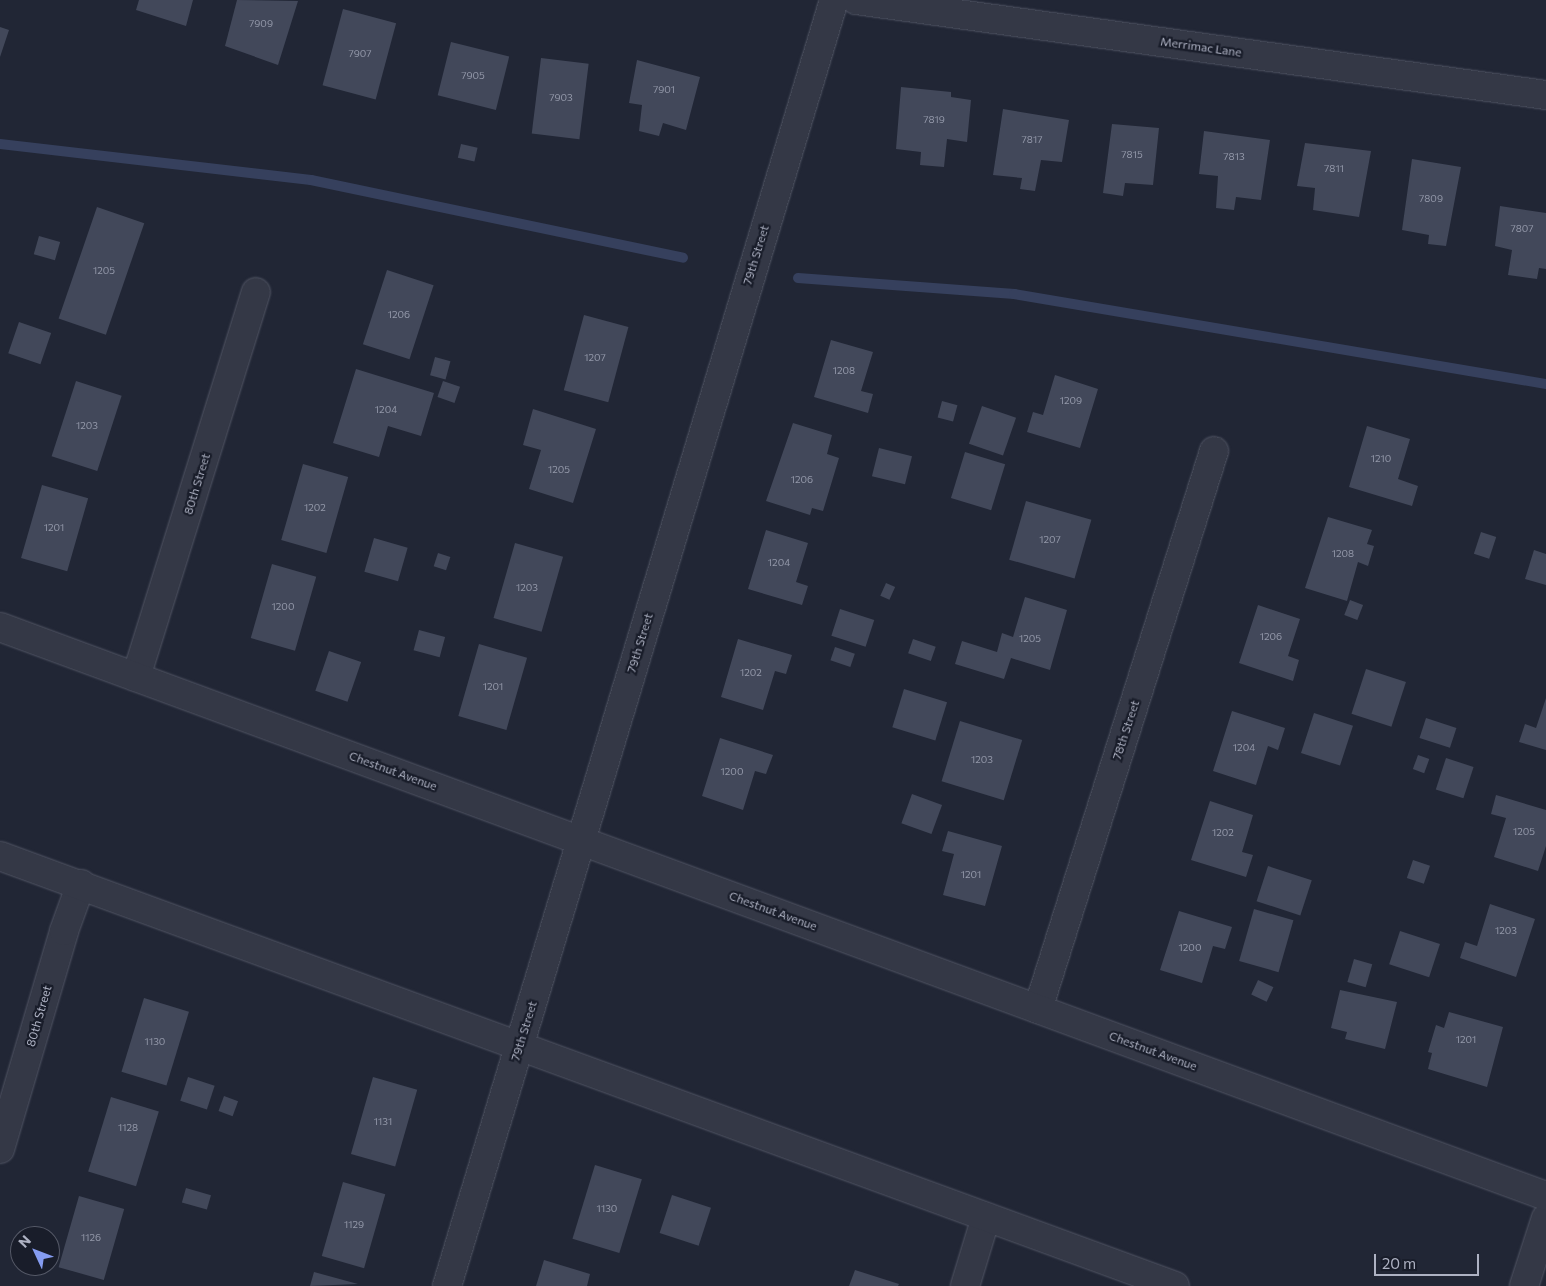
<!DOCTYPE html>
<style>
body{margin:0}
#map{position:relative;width:1546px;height:1286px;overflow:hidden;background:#212635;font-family:Commissioner,sans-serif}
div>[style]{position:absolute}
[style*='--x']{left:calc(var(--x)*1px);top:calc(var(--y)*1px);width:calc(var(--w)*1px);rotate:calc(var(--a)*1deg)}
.stream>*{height:10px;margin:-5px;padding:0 5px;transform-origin:5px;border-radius:5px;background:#36405d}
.building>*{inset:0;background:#42485a;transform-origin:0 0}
.roads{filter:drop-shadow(0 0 1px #515564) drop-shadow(0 0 1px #515564)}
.minor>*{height:28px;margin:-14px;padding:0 14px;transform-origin:14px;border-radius:14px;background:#343846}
.tertiary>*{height:28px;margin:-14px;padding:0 14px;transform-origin:14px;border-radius:14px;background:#343846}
span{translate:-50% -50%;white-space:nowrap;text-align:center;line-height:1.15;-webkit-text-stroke:4.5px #191d2a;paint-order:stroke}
.number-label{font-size:10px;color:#9398a9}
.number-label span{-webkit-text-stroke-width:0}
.street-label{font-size:12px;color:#aeb2c3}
.north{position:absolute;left:10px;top:1226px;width:50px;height:50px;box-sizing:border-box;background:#191d2a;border:1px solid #555967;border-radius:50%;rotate:313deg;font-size:14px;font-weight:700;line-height:20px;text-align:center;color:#aeb2c3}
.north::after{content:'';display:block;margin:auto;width:18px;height:22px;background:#859cf1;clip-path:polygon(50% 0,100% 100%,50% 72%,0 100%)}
.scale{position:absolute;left:1374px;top:1254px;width:105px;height:22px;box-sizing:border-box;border:2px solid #aeb2c3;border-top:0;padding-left:6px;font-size:15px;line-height:18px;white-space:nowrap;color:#aeb2c3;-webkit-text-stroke:4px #191d2a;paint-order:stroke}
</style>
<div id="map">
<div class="stream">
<div style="--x:0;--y:144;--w:313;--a:6.6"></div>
<div style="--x:311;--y:180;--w:380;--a:11.8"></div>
<div style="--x:798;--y:278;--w:217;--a:4.2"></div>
<div style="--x:1014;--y:294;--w:540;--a:9.6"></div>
</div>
<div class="building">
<div style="clip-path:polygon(139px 0,193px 0,186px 26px,136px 10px)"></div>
<div style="clip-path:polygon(237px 0,298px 1px,278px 65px,225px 46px)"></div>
<div style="left:343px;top:9px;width:55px;height:79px;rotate:15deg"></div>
<div style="clip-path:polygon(0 27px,9px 30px,0 57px)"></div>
<div style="left:451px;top:42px;width:60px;height:55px;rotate:14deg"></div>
<div style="left:541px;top:58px;width:48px;height:76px;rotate:7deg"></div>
<div style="clip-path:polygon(637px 60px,700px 77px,686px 130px,663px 123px,659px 136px,639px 131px,642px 105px,629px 103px)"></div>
<div style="clip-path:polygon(901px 87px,951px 92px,951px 97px,971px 100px,967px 142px,947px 139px,944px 167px,920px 165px,921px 152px,896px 149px)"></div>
<div style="clip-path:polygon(1003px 109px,1069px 120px,1062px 162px,1041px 160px,1035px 191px,1020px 189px,1022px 178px,993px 175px)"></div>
<div style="clip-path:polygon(1112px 124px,1159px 128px,1153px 185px,1125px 183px,1123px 196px,1103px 193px)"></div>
<div style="clip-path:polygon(1204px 131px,1270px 140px,1261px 200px,1236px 197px,1234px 210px,1216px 208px,1218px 176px,1199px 174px)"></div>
<div style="clip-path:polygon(1305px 143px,1371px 151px,1359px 217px,1313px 210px,1315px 188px,1297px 186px)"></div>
<div style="left:461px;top:144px;width:17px;height:14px;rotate:13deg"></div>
<div style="clip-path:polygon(1412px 159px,1461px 167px,1446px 246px,1428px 244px,1429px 235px,1402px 230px)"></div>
<div style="clip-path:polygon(1500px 206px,1546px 213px,1546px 269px,1539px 268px,1537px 279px,1508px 275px,1512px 250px,1495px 246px)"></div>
<div style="left:97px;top:207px;width:50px;height:118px;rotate:19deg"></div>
<div style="left:39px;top:236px;width:22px;height:19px;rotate:16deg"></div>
<div style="left:387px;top:270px;width:49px;height:78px;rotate:18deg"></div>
<div style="left:584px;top:315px;width:46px;height:78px;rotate:15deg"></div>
<div style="left:19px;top:322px;width:34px;height:33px;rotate:19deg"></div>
<div style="clip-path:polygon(831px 340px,873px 352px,861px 391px,873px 394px,868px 413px,814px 397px)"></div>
<div style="left:435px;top:357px;width:16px;height:19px;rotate:15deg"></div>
<div style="clip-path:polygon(356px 369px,434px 393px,421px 436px,388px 426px,379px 457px,333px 443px)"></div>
<div style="clip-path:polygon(1055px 375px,1098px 389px,1080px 448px,1027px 432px,1033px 412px,1043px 415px)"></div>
<div style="left:76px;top:381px;width:48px;height:79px;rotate:18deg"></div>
<div style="left:443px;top:381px;width:18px;height:17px;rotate:19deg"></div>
<div style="left:942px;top:401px;width:16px;height:17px;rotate:15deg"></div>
<div style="left:982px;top:406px;width:36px;height:40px;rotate:19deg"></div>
<div style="clip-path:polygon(533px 409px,596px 429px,573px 503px,529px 489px,541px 450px,523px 445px)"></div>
<div style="clip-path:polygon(793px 423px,832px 435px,827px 454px,839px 458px,823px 511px,812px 508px,810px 515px,766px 501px)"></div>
<div style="clip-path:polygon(1367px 426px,1410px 439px,1398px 479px,1418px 486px,1412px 506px,1349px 487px)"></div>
<div style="left:879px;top:448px;width:34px;height:29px;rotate:14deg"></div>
<div style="left:965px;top:452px;width:42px;height:48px;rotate:17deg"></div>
<div style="left:303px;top:464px;width:47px;height:79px;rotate:16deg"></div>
<div style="left:42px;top:485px;width:48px;height:76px;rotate:16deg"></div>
<div style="left:1026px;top:501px;width:68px;height:61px;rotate:16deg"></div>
<div style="clip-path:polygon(1328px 517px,1372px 530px,1367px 544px,1374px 546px,1368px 566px,1358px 562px,1347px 601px,1305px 588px)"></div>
<div style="clip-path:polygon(766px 530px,808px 543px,796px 582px,808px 586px,802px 605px,748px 589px)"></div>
<div style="left:1481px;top:532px;width:16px;height:23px;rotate:18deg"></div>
<div style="left:374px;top:538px;width:35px;height:35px;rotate:16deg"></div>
<div style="left:515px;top:543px;width:50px;height:78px;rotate:16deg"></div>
<div style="clip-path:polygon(1534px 550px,1546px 554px,1546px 585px,1525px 579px)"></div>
<div style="left:438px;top:553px;width:13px;height:14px;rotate:18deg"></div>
<div style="left:272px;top:564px;width:46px;height:77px;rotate:16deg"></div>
<div style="left:886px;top:583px;width:10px;height:14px;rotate:24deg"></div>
<div style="clip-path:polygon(1025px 597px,1067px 610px,1050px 670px,1011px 658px,1004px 679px,955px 664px,962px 641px,997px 652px,1002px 633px,1013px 637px)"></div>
<div style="left:1350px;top:600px;width:14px;height:16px;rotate:21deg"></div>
<div style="clip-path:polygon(1258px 605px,1300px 619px,1288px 656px,1299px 660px,1293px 681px,1239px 663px)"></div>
<div style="left:840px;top:609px;width:36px;height:28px;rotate:18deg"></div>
<div style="left:419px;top:630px;width:27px;height:21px;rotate:15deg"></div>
<div style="clip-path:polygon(738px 639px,792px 655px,786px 674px,775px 671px,763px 710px,721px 697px)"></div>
<div style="left:913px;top:639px;width:24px;height:15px;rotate:19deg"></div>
<div style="left:479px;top:644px;width:50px;height:75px;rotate:16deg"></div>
<div style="left:835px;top:647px;width:21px;height:14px;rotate:19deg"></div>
<div style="left:329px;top:651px;width:34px;height:42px;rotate:19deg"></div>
<div style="left:1366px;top:669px;width:42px;height:47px;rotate:18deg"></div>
<div style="left:904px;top:689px;width:45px;height:40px;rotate:17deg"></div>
<div style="clip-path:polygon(1546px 698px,1546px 750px,1519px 742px,1525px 724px,1536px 728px)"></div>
<div style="clip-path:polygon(1232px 711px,1285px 728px,1278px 750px,1268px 746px,1256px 785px,1213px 771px)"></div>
<div style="left:1314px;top:713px;width:41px;height:42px;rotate:18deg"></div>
<div style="left:1426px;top:718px;width:32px;height:21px;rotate:18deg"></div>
<div style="left:960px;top:721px;width:65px;height:63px;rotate:17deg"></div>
<div style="clip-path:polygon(720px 738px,773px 755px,766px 774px,755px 771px,743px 810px,702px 796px)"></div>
<div style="left:1418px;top:755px;width:12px;height:15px;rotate:20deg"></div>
<div style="left:1446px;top:758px;width:29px;height:33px;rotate:18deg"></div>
<div style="left:912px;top:794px;width:32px;height:31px;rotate:20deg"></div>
<div style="clip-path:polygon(1496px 795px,1546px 810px,1546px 846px,1538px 871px,1494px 857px,1506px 818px,1491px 814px)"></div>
<div style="clip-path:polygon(1210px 801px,1253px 815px,1242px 852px,1253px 855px,1246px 877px,1191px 860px)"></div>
<div style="clip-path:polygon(948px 831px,1002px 846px,985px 906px,943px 895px,954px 854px,942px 851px)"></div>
<div style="left:1413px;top:860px;width:18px;height:19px;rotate:19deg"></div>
<div style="left:1268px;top:866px;width:46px;height:37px;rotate:18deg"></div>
<div style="clip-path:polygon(1490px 904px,1535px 919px,1516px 977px,1460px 958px,1465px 942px,1477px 946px)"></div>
<div style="left:1254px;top:909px;width:41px;height:54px;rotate:16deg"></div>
<div style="clip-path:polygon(1179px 911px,1232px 927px,1225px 949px,1213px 946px,1202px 983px,1160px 970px)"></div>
<div style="left:1400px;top:931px;width:42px;height:35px;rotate:18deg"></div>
<div style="left:1354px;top:959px;width:19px;height:24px;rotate:16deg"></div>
<div style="left:1258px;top:980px;width:17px;height:16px;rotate:25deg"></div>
<div style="clip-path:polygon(1340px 990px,1397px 1002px,1385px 1049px,1345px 1039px,1347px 1032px,1331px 1028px)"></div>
<div style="left:144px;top:998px;width:47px;height:77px;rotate:17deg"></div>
<div style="clip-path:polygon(1449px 1012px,1503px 1027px,1487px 1087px,1428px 1069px,1432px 1053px,1428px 1052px,1436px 1025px,1444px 1028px)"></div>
<div style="left:188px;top:1077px;width:28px;height:25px;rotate:18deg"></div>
<div style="left:373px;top:1077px;width:46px;height:80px;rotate:16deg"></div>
<div style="left:224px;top:1096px;width:15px;height:16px;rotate:20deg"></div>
<div style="left:111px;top:1097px;width:50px;height:78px;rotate:17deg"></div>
<div style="left:595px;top:1165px;width:49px;height:77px;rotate:17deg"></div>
<div style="left:343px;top:1182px;width:44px;height:77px;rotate:16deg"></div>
<div style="left:186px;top:1188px;width:26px;height:15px;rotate:16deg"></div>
<div style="left:672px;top:1195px;width:41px;height:40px;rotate:18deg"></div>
<div style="left:79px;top:1196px;width:47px;height:74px;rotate:16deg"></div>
<div style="clip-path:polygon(544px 1260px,590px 1274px,587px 1286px,536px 1286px)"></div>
<div style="clip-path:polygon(855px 1270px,899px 1284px,898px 1286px,849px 1286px)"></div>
<div style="clip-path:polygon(314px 1272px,358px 1284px,310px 1286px)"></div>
</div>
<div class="roads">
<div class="minor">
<div style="--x:856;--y:0;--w:697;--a:7.84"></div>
<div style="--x:136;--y:677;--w:403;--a:-72.7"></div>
<div style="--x:1038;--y:1009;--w:585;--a:-72.49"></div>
<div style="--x:0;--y:1149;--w:227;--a:-73.6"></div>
<div style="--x:64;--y:931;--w:50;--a:-70.1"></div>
<div style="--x:965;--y:1286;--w:72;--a:-73.1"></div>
<div style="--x:1524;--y:1286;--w:71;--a:-72.1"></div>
</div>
<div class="tertiary">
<div style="--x:0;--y:627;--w:1647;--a:20.21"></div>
<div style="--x:0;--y:856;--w:1251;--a:20.1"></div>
<div style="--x:447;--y:1286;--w:1343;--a:-73.25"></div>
</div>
</div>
<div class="number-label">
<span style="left:261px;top:24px">7909</span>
<span style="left:360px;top:54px">7907</span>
<span style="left:473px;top:76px">7905</span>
<span style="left:664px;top:90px">7901</span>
<span style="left:561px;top:98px">7903</span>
<span style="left:934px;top:120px">7819</span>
<span style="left:1032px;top:140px">7817</span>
<span style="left:1132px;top:155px">7815</span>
<span style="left:1234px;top:157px">7813</span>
<span style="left:1334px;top:169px">7811</span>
<span style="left:1431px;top:199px">7809</span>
<span style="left:1522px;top:229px">7807</span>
<span style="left:104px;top:271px">1205</span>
<span style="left:399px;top:315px">1206</span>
<span style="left:595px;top:358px">1207</span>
<span style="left:844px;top:371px">1208</span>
<span style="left:1071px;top:401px">1209</span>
<span style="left:386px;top:410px">1204</span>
<span style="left:87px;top:426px">1203</span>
<span style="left:1381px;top:459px">1210</span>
<span style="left:559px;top:470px">1205</span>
<span style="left:802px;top:480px">1206</span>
<span style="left:315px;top:508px">1202</span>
<span style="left:54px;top:528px">1201</span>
<span style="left:1050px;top:540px">1207</span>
<span style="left:1343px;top:554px">1208</span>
<span style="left:779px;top:563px">1204</span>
<span style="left:527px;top:588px">1203</span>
<span style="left:283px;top:607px">1200</span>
<span style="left:1271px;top:637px">1206</span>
<span style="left:1030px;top:639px">1205</span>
<span style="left:751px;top:673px">1202</span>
<span style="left:493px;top:687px">1201</span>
<span style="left:1244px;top:748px">1204</span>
<span style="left:982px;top:760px">1203</span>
<span style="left:732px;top:772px">1200</span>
<span style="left:1524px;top:832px">1205</span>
<span style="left:1223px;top:833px">1202</span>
<span style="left:971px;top:875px">1201</span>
<span style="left:1506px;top:931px">1203</span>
<span style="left:1190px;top:948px">1200</span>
<span style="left:1466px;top:1040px">1201</span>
<span style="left:155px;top:1042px">1130</span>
<span style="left:383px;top:1122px">1131</span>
<span style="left:128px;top:1128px">1128</span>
<span style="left:607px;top:1209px">1130</span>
<span style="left:354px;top:1225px">1129</span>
<span style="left:91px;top:1238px">1126</span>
</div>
<div class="street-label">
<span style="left:1201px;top:47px;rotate:8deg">Merrimac Lane</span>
<span style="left:756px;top:255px;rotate:-73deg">79th Street</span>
<span style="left:197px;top:484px;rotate:-73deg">80th Street</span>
<span style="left:640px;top:643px;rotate:-73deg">79th Street</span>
<span style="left:1126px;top:730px;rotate:-72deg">78th Street</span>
<span style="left:393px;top:771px;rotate:20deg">Chestnut Avenue</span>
<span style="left:773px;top:911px;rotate:20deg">Chestnut Avenue</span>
<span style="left:39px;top:1016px;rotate:-74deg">80th Street</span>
<span style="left:524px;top:1031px;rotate:-73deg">79th Street</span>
<span style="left:1153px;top:1051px;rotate:20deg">Chestnut Avenue</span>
</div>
<div class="north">N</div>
<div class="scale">20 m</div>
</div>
